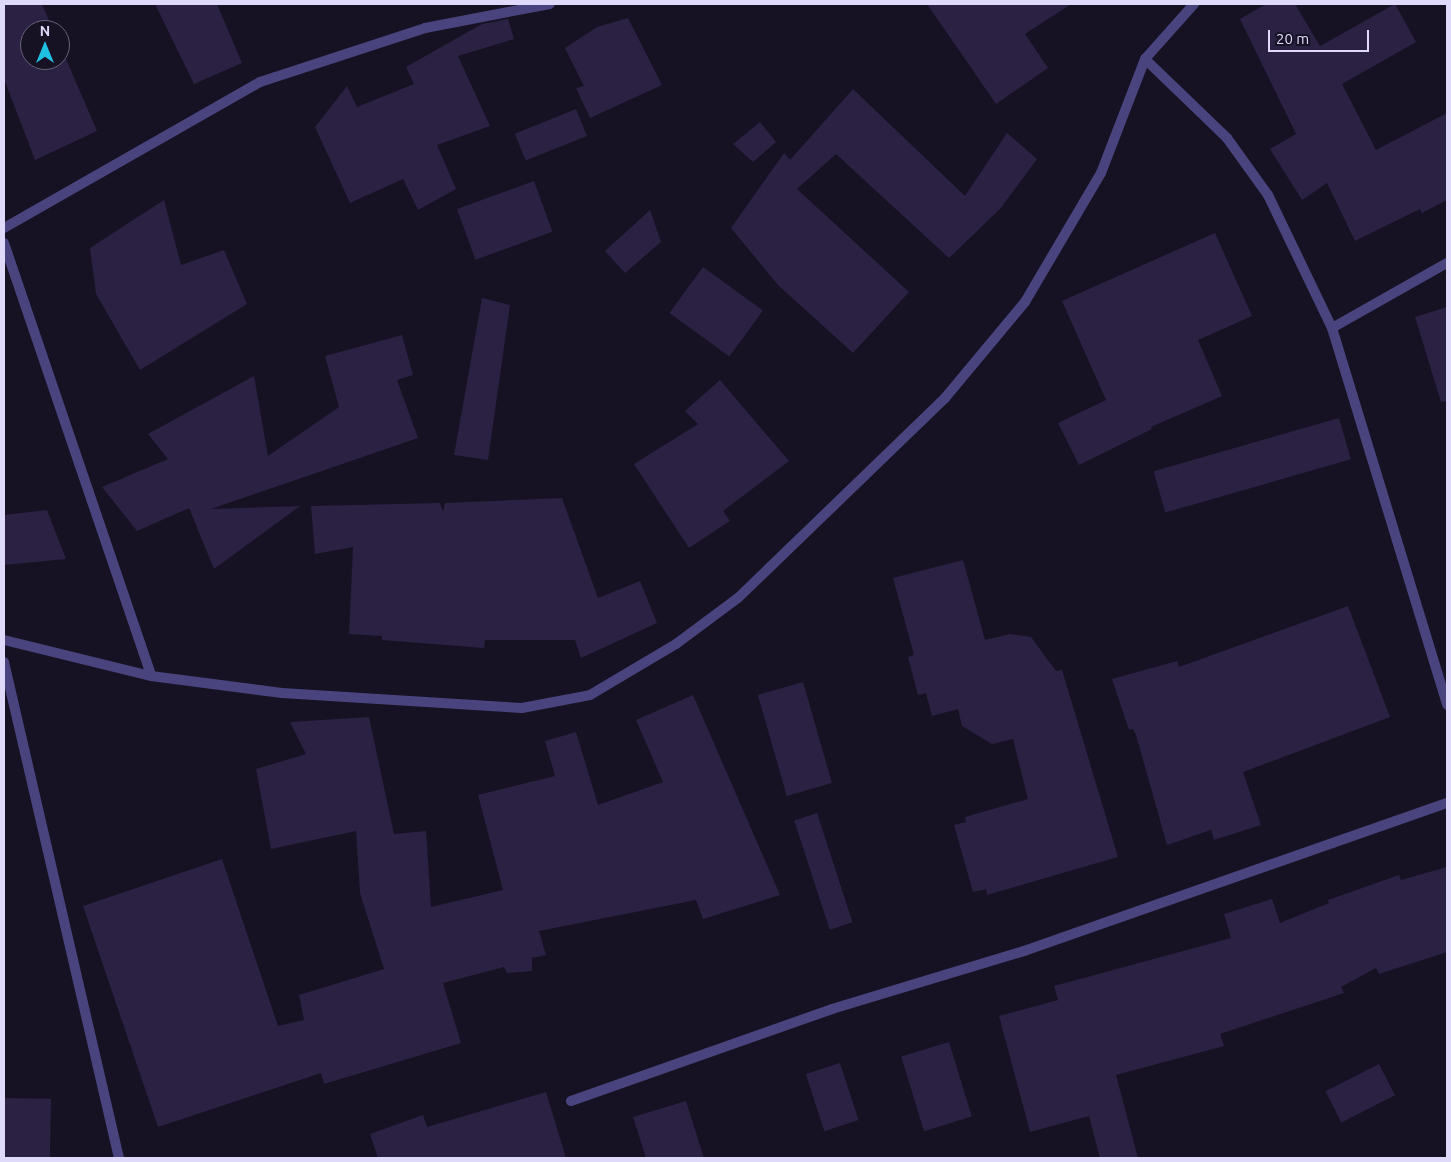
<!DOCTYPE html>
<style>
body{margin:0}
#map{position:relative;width:1451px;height:1162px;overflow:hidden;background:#161224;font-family:Ubuntu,sans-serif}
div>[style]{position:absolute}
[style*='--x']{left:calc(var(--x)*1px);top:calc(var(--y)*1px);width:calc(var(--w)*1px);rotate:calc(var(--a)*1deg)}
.building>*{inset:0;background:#2a2143;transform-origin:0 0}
.minor>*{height:10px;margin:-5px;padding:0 5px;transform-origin:5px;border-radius:5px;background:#49447d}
span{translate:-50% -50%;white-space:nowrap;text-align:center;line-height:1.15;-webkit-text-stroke:4px #161224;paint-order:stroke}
.frame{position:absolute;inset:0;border:5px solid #e0dafa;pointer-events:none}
.north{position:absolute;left:20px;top:20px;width:50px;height:50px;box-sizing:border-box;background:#161224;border:1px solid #67627a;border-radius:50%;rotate:0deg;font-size:14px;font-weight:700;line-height:20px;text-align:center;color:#e0dafa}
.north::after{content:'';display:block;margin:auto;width:18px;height:22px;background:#20c1e0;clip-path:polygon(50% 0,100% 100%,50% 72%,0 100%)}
.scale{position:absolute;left:1268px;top:30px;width:101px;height:22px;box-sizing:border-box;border:2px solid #e0dafa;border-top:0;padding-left:6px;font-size:15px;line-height:18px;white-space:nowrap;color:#e0dafa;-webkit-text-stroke:4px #161224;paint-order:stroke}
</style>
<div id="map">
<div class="building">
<div style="clip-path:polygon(4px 4px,42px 4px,53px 30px,30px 30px,30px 60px,60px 60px,60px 45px,97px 131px,35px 160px,4px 79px)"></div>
<div style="clip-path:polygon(155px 4px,217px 4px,242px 63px,194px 84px)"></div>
<div style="clip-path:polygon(927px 4px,1071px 4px,1025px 34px,1048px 68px,996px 104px)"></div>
<div style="clip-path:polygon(1266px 4px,1295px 4px,1320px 46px,1395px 4px,1416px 42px,1342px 84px,1376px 150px,1447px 113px,1447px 200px,1422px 213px,1420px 209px,1355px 241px,1327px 183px,1302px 200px,1270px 149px,1296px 134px,1240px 19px)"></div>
<div style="clip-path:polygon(628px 18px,662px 85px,590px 118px,576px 88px,584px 86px,565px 48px,597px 27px)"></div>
<div style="clip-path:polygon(508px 19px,514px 39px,458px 56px,490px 126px,437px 145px,456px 189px,418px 210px,403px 179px,350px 203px,315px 127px,347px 86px,357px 107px,414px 84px,406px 67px,482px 24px)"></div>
<div style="clip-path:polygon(853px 89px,965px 196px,1007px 133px,1037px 159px,1000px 209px,949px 258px,836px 154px,797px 189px,909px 292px,853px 353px,778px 285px,731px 228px,784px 153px,790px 160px)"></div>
<div style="left:576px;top:109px;width:29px;height:66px;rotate:68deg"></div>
<div style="clip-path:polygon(760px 122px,776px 142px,753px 162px,733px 144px)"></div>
<div style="left:534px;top:181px;width:54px;height:82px;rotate:70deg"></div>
<div style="clip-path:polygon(164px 200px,181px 265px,224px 250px,247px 304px,140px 370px,96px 294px,90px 248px)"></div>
<div style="clip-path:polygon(650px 210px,661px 242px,625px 273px,605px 251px)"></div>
<div style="clip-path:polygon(1215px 233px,1252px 316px,1198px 340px,1222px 396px,1151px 427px,1152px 429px,1079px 465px,1058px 423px,1106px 400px,1062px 301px)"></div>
<div style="left:703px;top:267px;width:74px;height:57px;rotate:36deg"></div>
<div style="clip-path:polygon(482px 298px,510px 305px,488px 460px,454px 455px)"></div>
<div style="clip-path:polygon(1447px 307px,1447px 401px,1441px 402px,1415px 317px)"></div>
<div style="clip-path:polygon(402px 335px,413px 375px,397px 380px,418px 438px,211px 509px,300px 506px,214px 569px,189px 508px,137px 531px,102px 487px,168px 459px,148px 434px,254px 376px,268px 456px,339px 407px,325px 356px)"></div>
<div style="clip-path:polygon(720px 380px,789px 461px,723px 511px,730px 521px,689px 548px,634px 464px,698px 424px,685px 411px)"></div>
<div style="left:1339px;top:418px;width:43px;height:193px;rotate:74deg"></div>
<div style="clip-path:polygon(562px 498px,598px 598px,640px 581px,657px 623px,581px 658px,575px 640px,485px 640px,484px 648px,382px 640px,382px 636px,349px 634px,353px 547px,315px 554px,311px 506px,440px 503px,443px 512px,445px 503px)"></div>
<div style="clip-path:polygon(47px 510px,66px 559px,4px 565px,4px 515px)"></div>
<div style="clip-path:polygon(963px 560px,985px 640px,1010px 634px,1031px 637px,1056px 671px,1062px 670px,1118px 857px,987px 895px,986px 889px,973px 892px,954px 825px,966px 822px,965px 817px,1028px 799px,1013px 739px,992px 744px,962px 726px,958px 709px,932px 716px,926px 693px,918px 695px,908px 657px,914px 655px,893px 578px)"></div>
<div style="clip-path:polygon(1348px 606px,1390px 717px,1243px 772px,1261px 825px,1214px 840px,1211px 830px,1167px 845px,1136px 735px,1133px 729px,1129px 730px,1112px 679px,1177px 661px,1179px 667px)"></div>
<div style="left:803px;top:682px;width:105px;height:47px;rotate:74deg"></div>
<div style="clip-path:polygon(693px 695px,780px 895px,703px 919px,696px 900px,539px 931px,546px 955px,532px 958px,532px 971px,507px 973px,504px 967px,443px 983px,461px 1043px,324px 1084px,321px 1073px,158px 1127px,83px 906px,222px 859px,278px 1026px,304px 1020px,299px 995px,384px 969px,360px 893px,356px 831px,271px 849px,256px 769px,306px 754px,290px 722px,369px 717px,394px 834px,426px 831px,431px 907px,503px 890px,478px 795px,555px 776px,545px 741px,576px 732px,598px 805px,663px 782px,636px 720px)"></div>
<div style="left:817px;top:813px;width:115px;height:24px;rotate:72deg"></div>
<div style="clip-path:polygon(1447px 867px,1447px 952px,1379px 974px,1376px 968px,1341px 987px,1344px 993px,1220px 1034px,1224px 1046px,1116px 1075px,1138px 1158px,1100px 1158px,1089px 1116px,1030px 1132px,999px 1016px,1058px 1000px,1054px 986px,1231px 938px,1224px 914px,1272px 899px,1280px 923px,1329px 903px,1328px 900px,1399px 875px,1401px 880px)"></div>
<div style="left:949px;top:1042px;width:78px;height:50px;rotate:73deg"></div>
<div style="left:840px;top:1063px;width:60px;height:36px;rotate:72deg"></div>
<div style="left:1379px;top:1064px;width:35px;height:60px;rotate:63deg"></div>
<div style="clip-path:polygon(546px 1092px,566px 1158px,378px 1158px,370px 1134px,423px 1115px,427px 1127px)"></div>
<div style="left:4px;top:1098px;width:47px;height:60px;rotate:1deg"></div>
<div style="clip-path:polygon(686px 1101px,704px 1158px,646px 1158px,633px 1117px)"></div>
</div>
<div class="minor">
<div style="--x:1145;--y:59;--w:114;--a:43.9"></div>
<div style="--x:1227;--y:138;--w:70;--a:54.3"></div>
<div style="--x:1268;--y:195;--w:148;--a:64.3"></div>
<div style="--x:1332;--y:328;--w:394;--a:73"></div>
<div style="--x:4;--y:228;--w:295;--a:-29.7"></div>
<div style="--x:260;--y:82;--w:174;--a:-18.1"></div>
<div style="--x:425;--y:28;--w:127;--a:-10.9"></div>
<div style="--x:4;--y:243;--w:457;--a:71.2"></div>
<div style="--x:1332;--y:328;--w:132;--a:-29.5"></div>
<div style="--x:4;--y:640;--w:151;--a:13.8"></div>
<div style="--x:151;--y:676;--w:132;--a:7.4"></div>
<div style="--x:282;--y:693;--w:240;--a:3.6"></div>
<div style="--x:522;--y:708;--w:69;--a:-10.8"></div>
<div style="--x:590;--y:695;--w:100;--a:-30.7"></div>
<div style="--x:676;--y:644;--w:77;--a:-36.6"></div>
<div style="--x:738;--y:598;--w:288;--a:-44"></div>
<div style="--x:945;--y:398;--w:125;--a:-50.2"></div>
<div style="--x:1025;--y:302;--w:150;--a:-59.5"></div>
<div style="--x:1101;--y:173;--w:122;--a:-68.9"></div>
<div style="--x:1145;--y:59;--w:74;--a:-48.3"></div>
<div style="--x:4;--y:662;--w:509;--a:76.95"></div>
<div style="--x:571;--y:1101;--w:277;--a:-19.4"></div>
<div style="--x:832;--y:1009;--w:201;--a:-16.8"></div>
<div style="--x:1024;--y:951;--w:448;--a:-19.3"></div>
</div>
<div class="frame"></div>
<div class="north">N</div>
<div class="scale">20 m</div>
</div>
